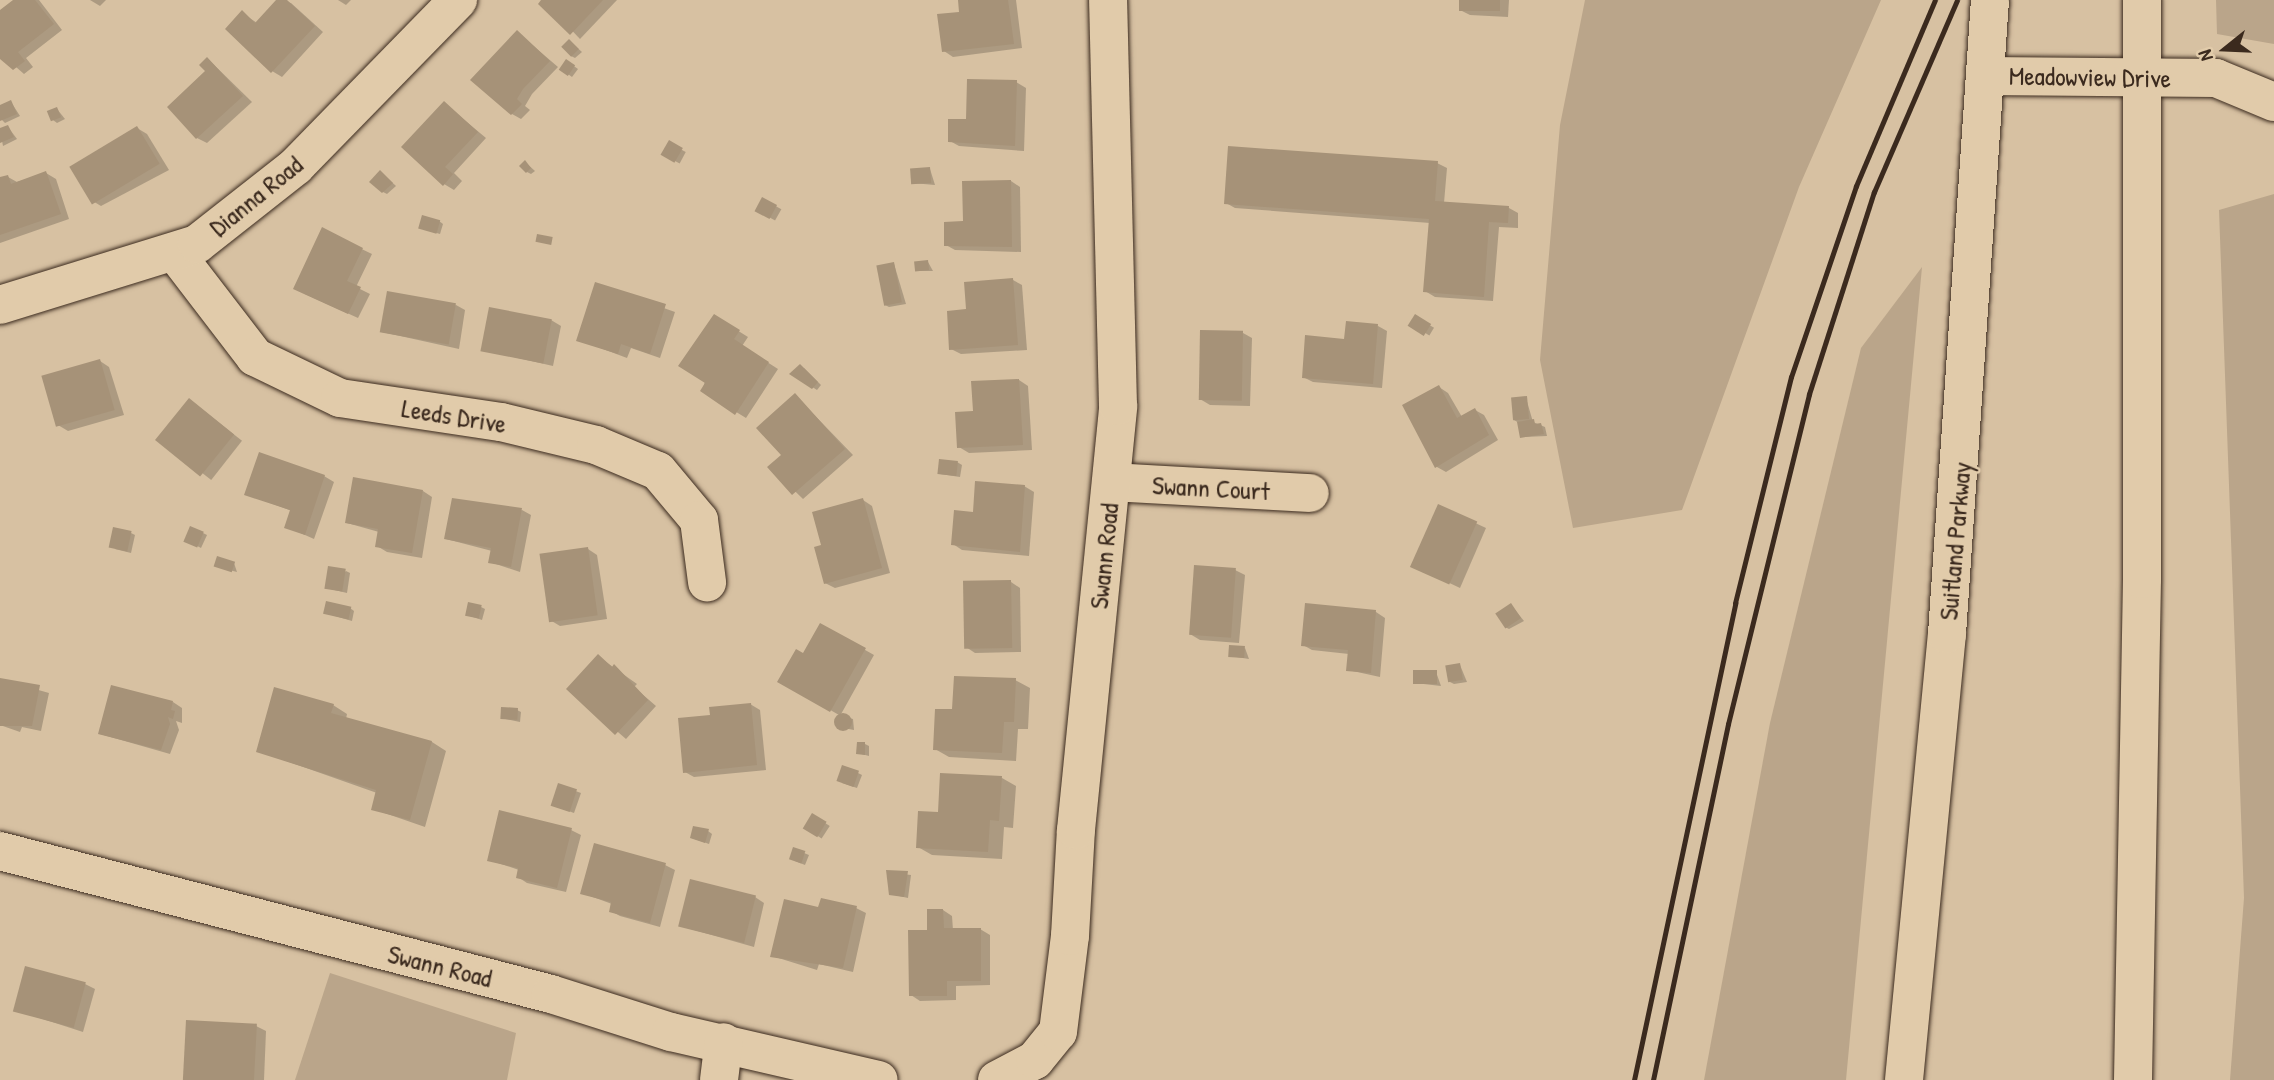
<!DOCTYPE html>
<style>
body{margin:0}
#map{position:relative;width:2274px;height:1080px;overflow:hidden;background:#d7c1a2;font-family:"Patrick Hand",sans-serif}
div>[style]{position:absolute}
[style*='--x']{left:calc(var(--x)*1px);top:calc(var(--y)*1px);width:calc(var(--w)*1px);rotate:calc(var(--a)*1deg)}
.green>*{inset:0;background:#baa58a}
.shadow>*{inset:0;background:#0003;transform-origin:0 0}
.building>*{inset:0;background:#a69278;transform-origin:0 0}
.round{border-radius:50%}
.roads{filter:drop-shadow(0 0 2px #3b2a1e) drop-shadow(0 0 2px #3b2a1e)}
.minor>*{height:38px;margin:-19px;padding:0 19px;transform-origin:19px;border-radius:19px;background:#e1cbaa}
.highway>*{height:38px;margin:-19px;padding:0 19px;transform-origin:19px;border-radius:19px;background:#e1cbaa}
.rail>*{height:5px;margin:-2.5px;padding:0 2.5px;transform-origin:2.5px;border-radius:2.5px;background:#3b2a1e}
span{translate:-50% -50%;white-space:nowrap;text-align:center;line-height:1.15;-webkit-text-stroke:5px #e1cbaa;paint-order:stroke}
.street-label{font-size:26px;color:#3b2a1e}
.north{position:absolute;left:2190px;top:14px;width:70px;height:70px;-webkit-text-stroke:5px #e1cbaa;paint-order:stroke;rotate:252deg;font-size:19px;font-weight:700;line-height:28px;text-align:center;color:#3b2a1e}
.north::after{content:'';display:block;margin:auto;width:24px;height:32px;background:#3b2a1e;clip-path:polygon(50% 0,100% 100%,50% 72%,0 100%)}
</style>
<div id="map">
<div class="green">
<div style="clip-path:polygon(1585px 0,1881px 0,1799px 187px,1682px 510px,1573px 528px,1540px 360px,1560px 125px)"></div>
<div style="clip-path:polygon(2216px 0,2274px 0,2274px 44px,2217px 34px)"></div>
<div style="clip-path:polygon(2274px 194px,2274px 1080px,2230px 1080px,2244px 898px,2219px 210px)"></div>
<div style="clip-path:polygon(1922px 267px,1846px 1080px,1704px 1080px,1770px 723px,1861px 348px)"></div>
<div style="clip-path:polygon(330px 973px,516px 1033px,507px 1080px,295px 1080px)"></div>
</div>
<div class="shadow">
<div style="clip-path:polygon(16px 0,39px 0,62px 30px,26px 58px,33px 67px,24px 74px,0 53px,0 12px)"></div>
<div style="clip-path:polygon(90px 0,106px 0,100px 6px)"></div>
<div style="clip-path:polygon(279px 0,291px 3px,323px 32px,282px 77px,272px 71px,242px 13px,257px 23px)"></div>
<div style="clip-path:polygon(338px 0,351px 0,346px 5px)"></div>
<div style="clip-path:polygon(543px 0,617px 0,580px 39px)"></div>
<div style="clip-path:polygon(960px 0,1016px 0,1022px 48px,953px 57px,944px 51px,961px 13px)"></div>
<div style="clip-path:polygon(1461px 0,1509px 0,1508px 17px,1470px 15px,1460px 10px)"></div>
<div style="clip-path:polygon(517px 32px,558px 67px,532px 94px,525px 106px,530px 110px,521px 119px,512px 114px)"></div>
<div style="clip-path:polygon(573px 44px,582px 52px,575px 58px,571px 56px)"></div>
<div style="clip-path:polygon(208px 59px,252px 102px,207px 143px,197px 138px)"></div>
<div style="clip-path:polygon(571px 64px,578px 69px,572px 77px,561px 69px)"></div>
<div style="clip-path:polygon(1016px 82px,1026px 88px,1024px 151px,959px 146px,950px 141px)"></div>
<div style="clip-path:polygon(11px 102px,20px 116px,5px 123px,0 118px,0 107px)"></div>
<div style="clip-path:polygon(444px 103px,486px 138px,454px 173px,462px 181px,454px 190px,444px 184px)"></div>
<div style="clip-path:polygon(57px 109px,65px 119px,57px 123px,53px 120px)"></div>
<div style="clip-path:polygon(8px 127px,17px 139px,3px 146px,0 130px)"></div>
<div style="clip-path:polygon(137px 128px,147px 134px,169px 170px,101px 206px,91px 200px)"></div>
<div style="left:669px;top:143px;width:19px;height:13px;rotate:28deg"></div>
<div style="clip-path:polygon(525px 162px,535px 171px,531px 174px,527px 172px)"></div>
<div style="clip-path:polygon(1437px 163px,1447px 168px,1444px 203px,1509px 208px,1518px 213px,1518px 228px,1499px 227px,1493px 301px,1435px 297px,1425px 291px,1430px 223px,1235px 208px,1226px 203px)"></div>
<div style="clip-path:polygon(930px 169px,935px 185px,912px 183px)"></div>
<div style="clip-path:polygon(46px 173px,56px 179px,69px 219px,0 243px,0 179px,8px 177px,17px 182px)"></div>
<div style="clip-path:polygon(384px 175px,396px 186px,387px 194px,383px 192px)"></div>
<div style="clip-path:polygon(1011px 181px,1020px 187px,1021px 252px,955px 250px,946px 245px)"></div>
<div style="left:763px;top:199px;width:21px;height:13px;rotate:29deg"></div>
<div style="clip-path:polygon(439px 221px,443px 224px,440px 234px,420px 228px)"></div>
<div style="clip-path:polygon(322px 230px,372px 254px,356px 287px,370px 294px,358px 318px,305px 294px)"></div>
<div style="clip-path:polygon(928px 262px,933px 271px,917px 271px)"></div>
<div style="clip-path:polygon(894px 264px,906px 304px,889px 307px,885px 305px)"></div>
<div style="clip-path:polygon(1013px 280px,1022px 285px,1027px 350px,961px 354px,951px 349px,968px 311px)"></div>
<div style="clip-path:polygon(596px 284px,675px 312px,660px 358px,631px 348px,627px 358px,579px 340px)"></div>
<div style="clip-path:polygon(456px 305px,465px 310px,459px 349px,382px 332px)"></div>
<div style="left:1416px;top:317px;width:21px;height:9px;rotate:31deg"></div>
<div style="clip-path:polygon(551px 320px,561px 326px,553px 366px,483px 350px)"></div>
<div style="clip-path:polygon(724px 322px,748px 337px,742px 346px,778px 369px,746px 418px,702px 391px)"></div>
<div style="clip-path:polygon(1378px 326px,1387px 331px,1382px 388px,1313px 382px,1303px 377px,1346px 341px)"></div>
<div style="clip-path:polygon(1243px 333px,1252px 338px,1250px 406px,1210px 405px,1200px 399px)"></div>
<div style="clip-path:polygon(100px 361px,109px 367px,124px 415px,68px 431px,58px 425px)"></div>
<div style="clip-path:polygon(804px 368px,821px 385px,817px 390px,792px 374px)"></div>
<div style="clip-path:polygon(1019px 380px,1028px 386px,1032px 450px,969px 453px,959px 447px)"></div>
<div style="clip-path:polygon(1439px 387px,1448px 393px,1462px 417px,1475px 410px,1484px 415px,1498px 440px,1446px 472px,1437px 467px)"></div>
<div style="clip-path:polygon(795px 395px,853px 455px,803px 499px,770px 467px,783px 455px)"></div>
<div style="clip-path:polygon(1526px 398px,1533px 422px,1545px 427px,1547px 436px,1521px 437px,1519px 423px,1514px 420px)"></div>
<div style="left:190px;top:400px;width:66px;height:50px;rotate:38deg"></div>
<div style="clip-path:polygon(957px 462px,962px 465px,960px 477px,940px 474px)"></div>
<div style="clip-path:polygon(324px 476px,334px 482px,314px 539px,287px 527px,292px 511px,246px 494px)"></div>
<div style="clip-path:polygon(1024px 486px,1034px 492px,1029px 556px,962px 550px,953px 544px)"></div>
<div style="clip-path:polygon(423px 491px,432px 497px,422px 558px,387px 552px,377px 546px,379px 532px,347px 523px)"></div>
<div style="clip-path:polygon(863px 500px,872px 506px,890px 573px,835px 588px,825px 583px)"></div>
<div style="clip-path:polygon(1439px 506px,1486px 528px,1460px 588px,1420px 569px)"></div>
<div style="clip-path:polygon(522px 510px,531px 515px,520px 572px,490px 562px,492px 551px,446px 539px)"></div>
<div style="clip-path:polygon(131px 533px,135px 535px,131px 553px,115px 549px)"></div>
<div style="clip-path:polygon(203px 533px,207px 535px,201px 548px,186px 540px)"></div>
<div style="clip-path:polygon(588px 549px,597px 555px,607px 619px,560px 626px,550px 620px)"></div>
<div style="clip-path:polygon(234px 563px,237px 572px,218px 567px)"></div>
<div style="clip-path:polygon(1235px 570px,1245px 575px,1239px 643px,1200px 640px,1190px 634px)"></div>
<div style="clip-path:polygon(346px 571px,350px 573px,347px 593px,326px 588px)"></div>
<div style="clip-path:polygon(1011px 582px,1020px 588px,1021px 652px,975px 653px,966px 647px)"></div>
<div style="clip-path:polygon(1306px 605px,1376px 612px,1385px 618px,1380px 677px,1348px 670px,1349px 654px,1312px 650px,1303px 645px)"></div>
<div style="clip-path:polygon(1511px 605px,1524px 621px,1509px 629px,1505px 627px)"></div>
<div style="clip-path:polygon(481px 607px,485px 609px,482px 620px,467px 615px)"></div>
<div style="clip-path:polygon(350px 608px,354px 611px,352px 621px,325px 613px)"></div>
<div style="clip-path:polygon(821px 625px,874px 655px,840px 716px,853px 719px,854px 730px,838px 727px,839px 715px,780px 681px,804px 655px)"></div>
<div style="clip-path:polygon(1245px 648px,1249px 659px,1230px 656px)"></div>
<div style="clip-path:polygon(599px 657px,637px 684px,634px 687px,656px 706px,626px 739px,568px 689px)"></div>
<div style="clip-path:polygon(1460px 665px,1467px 682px,1454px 684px,1450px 682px)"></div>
<div style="clip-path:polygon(1436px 672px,1441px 686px,1415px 683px)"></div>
<div style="clip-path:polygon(0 679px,49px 693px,41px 731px,22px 727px,20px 732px,0 725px)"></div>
<div style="clip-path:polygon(1015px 680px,1030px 688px,1028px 729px,1018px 729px,1016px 761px,949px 757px,935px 749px,953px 711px)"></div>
<div style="clip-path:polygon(173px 702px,182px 708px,182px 723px,176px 721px,179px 730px,170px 754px,100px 734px)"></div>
<div style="clip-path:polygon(750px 704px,760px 710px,766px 770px,694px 777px,685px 772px,712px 717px)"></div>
<div style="clip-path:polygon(333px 705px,347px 714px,346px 719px,432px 742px,446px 751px,425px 827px,373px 809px,377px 793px,258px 751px)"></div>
<div style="clip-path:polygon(517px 710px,521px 712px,520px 722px,501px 718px)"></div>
<div style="clip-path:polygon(865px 744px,869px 746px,869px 756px,858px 753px)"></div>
<div style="clip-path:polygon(858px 773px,862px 775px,857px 788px,842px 783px)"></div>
<div style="clip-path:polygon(1002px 778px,1016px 786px,1013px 828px,1004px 827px,1002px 859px,932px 855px,918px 847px,939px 814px)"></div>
<div style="clip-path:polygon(559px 785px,581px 793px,574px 813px,557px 807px)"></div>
<div style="left:813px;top:815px;width:20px;height:15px;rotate:33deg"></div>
<div style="clip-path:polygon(571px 830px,581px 835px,566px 892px,527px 883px,518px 877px,519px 870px,489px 860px)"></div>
<div style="clip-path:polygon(708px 831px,712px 834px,709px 844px,692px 838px)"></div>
<div style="clip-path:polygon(794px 849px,809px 855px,805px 865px,795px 861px)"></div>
<div style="clip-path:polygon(665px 865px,675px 870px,660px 927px,620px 916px,611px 911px,612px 904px,582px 893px)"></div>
<div style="clip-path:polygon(887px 872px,911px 875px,908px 898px,890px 894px)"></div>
<div style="clip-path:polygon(755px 897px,764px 903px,754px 947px,680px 926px)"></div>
<div style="clip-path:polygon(856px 908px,866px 913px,853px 972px,819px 964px,817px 970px,772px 956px,820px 909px)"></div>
<div style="clip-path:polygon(943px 910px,952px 916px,953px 930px,980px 929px,990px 935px,990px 985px,956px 986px,956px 1000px,920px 1001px,911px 995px,929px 932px)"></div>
<div style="clip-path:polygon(85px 984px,95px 989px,83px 1032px,15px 1010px)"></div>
<div style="clip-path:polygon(256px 1026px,266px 1031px,264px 1080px,188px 1080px)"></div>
</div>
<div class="building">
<div style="clip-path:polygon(13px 0,35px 0,54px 24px,18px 52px,25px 61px,13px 70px,0 59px,0 10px)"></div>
<div style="clip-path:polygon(276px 0,287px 0,315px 26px,271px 73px,225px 29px,242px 10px,255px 23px)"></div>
<div style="clip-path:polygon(541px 0,603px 0,570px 35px,538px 4px)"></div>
<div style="clip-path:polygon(958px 0,1008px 0,1014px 44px,942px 52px,937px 14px,959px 12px)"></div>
<div style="left:1459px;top:0;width:41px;height:11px"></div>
<div style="clip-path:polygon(517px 30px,550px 61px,523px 89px,517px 99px,522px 104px,511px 115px,470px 80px)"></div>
<div style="left:569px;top:39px;width:14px;height:11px;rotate:45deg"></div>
<div style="clip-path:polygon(207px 57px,243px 96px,196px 139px,167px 107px,205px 71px,199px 65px)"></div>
<div style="left:566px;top:59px;width:11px;height:13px;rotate:34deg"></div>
<div style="clip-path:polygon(967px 79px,1017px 80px,1015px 146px,948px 142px,948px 119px,966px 119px)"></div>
<div style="clip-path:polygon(11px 100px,17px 114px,0 121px,0 105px)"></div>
<div style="clip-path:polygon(444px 101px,478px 132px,445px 167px,453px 174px,443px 186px,401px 147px)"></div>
<div style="left:57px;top:107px;width:11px;height:11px;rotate:68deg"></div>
<div style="clip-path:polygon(8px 125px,14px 137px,0 143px,0 128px)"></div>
<div style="left:137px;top:126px;width:44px;height:79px;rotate:59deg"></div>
<div style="left:669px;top:140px;width:16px;height:17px;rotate:30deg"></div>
<div style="clip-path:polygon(1228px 146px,1438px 161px,1435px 201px,1509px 206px,1508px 223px,1489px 222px,1484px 297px,1423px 292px,1429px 219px,1224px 204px)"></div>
<div style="clip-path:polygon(525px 160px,531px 168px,526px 173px,519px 166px)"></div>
<div style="left:930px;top:167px;width:16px;height:20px;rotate:86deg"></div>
<div style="clip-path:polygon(380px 170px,393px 183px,382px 193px,369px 182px)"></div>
<div style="clip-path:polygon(46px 171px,61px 214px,0 235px,0 177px,8px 175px,11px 184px)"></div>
<div style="clip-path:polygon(1011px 180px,1012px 247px,944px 246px,944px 222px,963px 221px,962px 181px)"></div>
<div style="left:762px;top:197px;width:17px;height:16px;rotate:28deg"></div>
<div style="left:422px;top:215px;width:19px;height:14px;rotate:16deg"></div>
<div style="clip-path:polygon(322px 227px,363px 248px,347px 281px,361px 287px,348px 314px,293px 289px)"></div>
<div style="left:537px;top:234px;width:16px;height:8px;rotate:11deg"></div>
<div style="left:928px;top:260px;width:10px;height:14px;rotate:84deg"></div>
<div style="left:894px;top:262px;width:41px;height:18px;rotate:79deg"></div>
<div style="clip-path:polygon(1013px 278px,1018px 345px,949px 350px,947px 311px,966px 309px,964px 282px)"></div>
<div style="clip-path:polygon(595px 282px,666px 304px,650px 354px,621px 344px,618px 354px,576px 341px)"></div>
<div style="left:387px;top:291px;width:70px;height:42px;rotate:10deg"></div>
<div style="left:489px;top:307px;width:64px;height:45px;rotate:11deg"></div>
<div style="clip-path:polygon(714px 314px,740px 330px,734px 339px,769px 362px,735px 415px,700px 391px,705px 383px,678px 366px)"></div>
<div style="left:1415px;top:314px;width:19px;height:14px;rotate:32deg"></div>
<div style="clip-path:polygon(1346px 321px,1378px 324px,1373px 384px,1302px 378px,1305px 335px,1344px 339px)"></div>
<div style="left:1200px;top:330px;width:43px;height:70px;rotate:1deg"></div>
<div style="left:100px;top:359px;width:53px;height:61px;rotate:74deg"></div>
<div style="clip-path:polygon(800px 364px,818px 382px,812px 389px,789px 374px)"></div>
<div style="clip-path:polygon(1019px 379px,1023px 445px,957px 448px,955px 412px,973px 411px,971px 381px)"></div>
<div style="clip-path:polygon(1439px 385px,1457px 418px,1475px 408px,1489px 435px,1435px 468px,1402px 405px)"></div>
<div style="clip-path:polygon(795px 393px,845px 449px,792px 495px,767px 467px,781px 455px,756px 428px)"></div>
<div style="left:1527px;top:396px;width:23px;height:16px;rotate:85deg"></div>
<div style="left:189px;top:398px;width:58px;height:54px;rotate:39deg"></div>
<div style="clip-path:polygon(1534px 419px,1535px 424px,1541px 423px,1544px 434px,1520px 438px,1517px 422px)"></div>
<div style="clip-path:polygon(259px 452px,325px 475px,305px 535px,284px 528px,290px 510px,244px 495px)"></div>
<div style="left:939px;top:459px;width:19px;height:15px;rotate:6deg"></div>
<div style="clip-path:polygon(353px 477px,423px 490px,412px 553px,375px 547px,378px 529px,345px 523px)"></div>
<div style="clip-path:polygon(975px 481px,1025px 485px,1020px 552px,951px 545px,954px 510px,973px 512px)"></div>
<div style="clip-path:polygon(452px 498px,522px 508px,511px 567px,488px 563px,491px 548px,444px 539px)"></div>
<div style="clip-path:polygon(863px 498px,882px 568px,824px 584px,814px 547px,821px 545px,812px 512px)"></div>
<div style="left:1438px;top:504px;width:43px;height:69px;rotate:24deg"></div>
<div style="left:190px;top:526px;width:15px;height:17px;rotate:23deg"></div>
<div style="left:113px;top:527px;width:19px;height:21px;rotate:12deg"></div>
<div style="left:588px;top:547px;width:69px;height:49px;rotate:82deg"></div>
<div style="left:217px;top:556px;width:19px;height:11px;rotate:18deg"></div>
<div style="left:1194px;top:565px;width:42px;height:70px;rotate:4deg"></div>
<div style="left:328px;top:566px;width:18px;height:23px;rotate:9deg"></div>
<div style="left:1011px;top:580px;width:68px;height:48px;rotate:89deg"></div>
<div style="left:326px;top:601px;width:26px;height:13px;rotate:13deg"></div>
<div style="left:468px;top:602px;width:14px;height:14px;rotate:12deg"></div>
<div style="clip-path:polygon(1305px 603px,1376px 610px,1371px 673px,1346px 671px,1348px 650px,1301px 646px)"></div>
<div style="left:1511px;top:603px;width:18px;height:19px;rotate:56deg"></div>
<div style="clip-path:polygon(820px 623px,866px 648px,830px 712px,777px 682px,796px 649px,803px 653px)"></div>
<div style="left:1229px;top:645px;width:16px;height:12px;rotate:4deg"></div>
<div style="clip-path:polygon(598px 654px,612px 667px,614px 664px,648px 700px,615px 735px,566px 689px)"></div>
<div style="left:1460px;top:663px;width:17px;height:15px;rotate:80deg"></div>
<div style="left:1437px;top:670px;width:14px;height:24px;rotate:90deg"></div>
<div style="clip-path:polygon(954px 676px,1016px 678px,1014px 722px,1004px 722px,1002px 753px,933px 750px,935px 709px,952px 709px)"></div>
<div style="clip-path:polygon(0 678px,40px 685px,32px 726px,0 726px)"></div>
<div style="clip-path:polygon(111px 685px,173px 701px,171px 710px,175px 711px,173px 719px,168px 717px,170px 724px,161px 750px,98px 734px)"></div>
<div style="clip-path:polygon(274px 687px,334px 704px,331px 713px,432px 741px,410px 820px,371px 810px,376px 790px,256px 752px)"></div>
<div style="clip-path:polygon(751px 703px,757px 765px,683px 773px,678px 718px,710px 715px,709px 707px)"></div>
<div style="left:501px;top:707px;width:17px;height:12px;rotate:3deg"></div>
<div class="round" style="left:834px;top:713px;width:18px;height:18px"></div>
<div style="clip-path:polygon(857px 742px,865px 742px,865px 755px,856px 754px)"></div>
<div style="left:842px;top:765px;width:18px;height:17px;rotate:19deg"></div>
<div style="clip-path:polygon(940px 773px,1002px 776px,999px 821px,990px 820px,988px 852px,916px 848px,918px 811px,938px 812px)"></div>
<div style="left:558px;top:783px;width:20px;height:24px;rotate:18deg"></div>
<div style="clip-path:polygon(499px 810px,572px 828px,557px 888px,516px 878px,518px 868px,487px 861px)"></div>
<div style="left:812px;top:813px;width:17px;height:18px;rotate:31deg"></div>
<div style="clip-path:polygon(693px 826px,709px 829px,705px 843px,690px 838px)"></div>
<div style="clip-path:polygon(594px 843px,666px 863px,650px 923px,609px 912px,611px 902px,580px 894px)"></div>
<div style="left:793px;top:847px;width:13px;height:13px;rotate:18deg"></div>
<div style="clip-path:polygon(886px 870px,908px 871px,904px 897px,889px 895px)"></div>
<div style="left:690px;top:879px;width:68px;height:49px;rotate:14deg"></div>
<div style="clip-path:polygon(821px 898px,857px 906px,843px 968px,770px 957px,784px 899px,818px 907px)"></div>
<div style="clip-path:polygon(927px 909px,943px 909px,944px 928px,981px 928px,981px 981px,947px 981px,947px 996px,909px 996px,908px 930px,927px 930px)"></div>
<div style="left:25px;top:966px;width:63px;height:47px;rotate:15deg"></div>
<div style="left:186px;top:1020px;width:71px;height:60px;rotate:3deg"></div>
</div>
<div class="roads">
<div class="minor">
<div style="--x:1985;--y:76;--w:231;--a:0.5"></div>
<div style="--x:2216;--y:78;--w:63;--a:22.5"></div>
<div style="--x:176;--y:254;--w:130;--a:52.5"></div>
<div style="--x:255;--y:357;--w:94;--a:25.8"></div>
<div style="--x:340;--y:398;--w:163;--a:8.5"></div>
<div style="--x:501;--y:422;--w:98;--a:13.6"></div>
<div style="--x:596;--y:445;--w:67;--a:22.8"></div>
<div style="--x:658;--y:471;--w:64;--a:50.1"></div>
<div style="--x:699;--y:520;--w:63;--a:82.6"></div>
<div style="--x:0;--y:305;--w:206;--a:-17.2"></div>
<div style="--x:197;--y:244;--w:126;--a:-38.2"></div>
<div style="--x:296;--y:166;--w:232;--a:-45.7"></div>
<div style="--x:1112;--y:482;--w:198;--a:3.2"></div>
<div style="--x:0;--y:851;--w:569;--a:14.55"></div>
<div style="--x:551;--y:994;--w:126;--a:17.6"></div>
<div style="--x:671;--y:1032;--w:213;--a:13"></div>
<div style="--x:719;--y:1080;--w:38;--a:-83"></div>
<div style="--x:997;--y:1080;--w:43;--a:-27.8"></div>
<div style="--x:1035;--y:1060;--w:36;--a:-51"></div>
<div style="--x:1058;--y:1032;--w:97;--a:-82.9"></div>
<div style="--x:1070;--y:936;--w:106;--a:-86.8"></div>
<div style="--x:1076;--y:830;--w:426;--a:-84.3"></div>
<div style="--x:1118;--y:406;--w:406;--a:-91.4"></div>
</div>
<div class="highway">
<div style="--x:1904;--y:1080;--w:448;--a:-84.5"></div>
<div style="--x:1947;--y:634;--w:635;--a:-86.12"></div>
<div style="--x:2133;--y:1080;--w:501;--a:-88.97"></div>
<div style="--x:2142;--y:579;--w:579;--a:-90"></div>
</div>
</div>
<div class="rail">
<div style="--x:1634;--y:1080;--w:488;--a:-78"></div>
<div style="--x:1735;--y:603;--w:233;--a:-76.1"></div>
<div style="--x:1791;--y:377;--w:202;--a:-71.2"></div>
<div style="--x:1856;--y:186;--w:202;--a:-67"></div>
<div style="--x:1653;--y:1080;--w:364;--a:-78.1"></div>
<div style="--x:1728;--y:724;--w:340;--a:-76.2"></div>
<div style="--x:1809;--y:394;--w:212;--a:-72.2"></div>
<div style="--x:1874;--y:192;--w:209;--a:-66.6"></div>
</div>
<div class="street-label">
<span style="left:2090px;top:77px;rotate:1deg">Meadowview Drive</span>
<span style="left:256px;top:196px;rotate:-39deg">Dianna Road</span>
<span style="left:454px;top:416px;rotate:9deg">Leeds Drive</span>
<span style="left:1211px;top:488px;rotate:3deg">Swann Court</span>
<span style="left:1955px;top:541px;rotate:-85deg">Suitland Parkway</span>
<span style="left:1104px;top:556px;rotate:-84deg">Swann Road</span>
<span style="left:440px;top:966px;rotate:14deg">Swann Road</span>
</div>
<div class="north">N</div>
</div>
